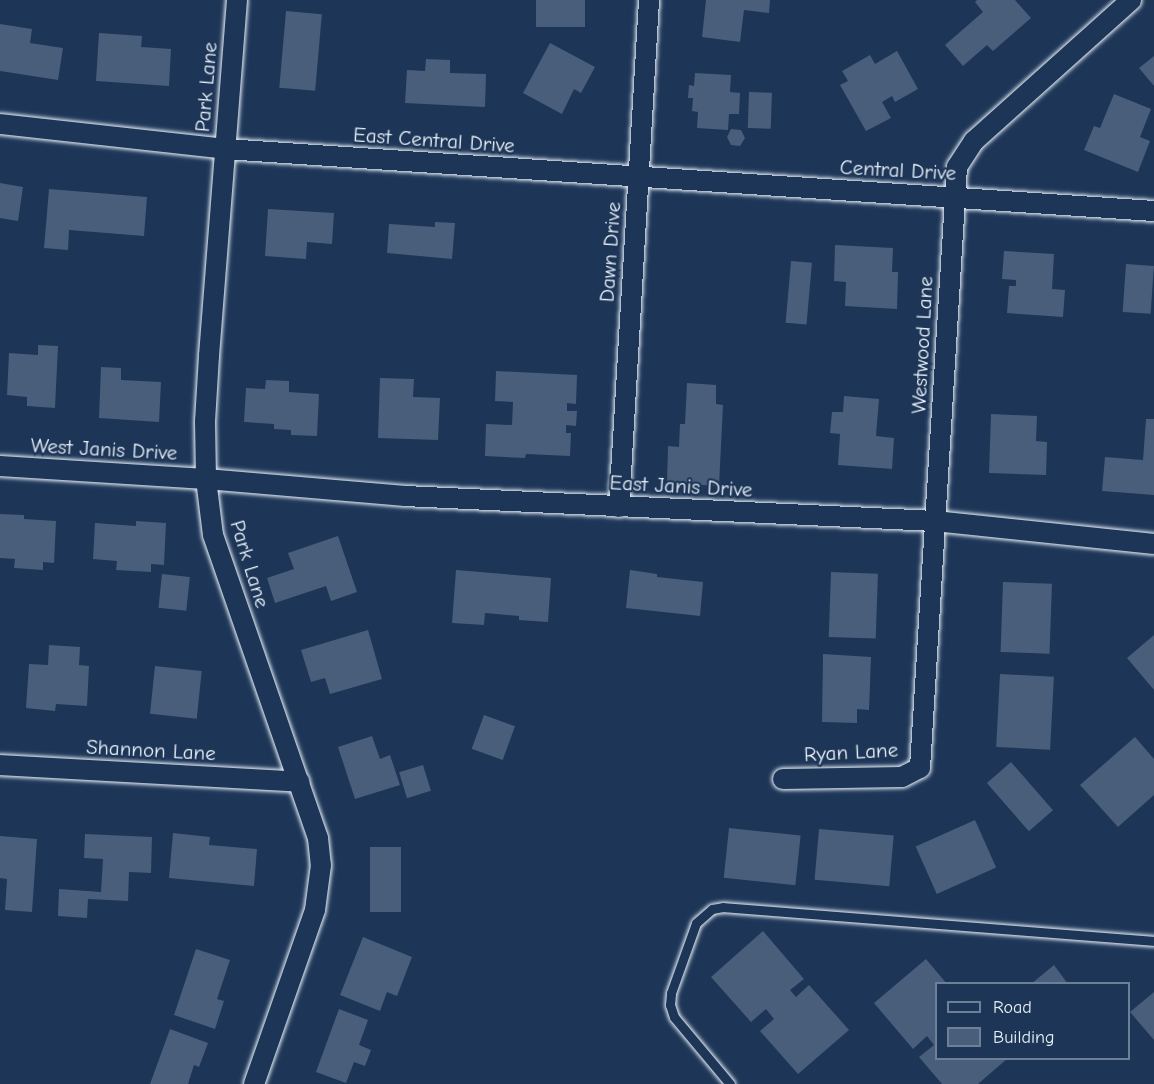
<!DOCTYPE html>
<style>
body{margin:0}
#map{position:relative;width:1154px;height:1084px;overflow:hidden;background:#1d3557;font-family:"Comic Neue",sans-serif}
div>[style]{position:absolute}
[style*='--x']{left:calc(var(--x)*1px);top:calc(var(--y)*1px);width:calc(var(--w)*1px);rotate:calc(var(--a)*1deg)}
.building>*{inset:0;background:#495e7a;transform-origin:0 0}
.roads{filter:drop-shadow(0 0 2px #e8f1f8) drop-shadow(0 0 2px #e8f1f8)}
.lane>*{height:9px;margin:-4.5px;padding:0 4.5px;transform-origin:4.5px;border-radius:4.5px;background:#1d3557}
.street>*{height:20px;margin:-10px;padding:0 10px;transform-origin:10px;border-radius:10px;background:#1d3557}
span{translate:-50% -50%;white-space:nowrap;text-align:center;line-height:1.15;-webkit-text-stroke:4.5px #1d3557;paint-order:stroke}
.street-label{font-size:21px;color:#e8f1f8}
.legend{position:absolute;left:935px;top:982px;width:195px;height:78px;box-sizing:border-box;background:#1d3557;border:2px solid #6e8097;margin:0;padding:8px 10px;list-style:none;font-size:18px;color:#e8f1f8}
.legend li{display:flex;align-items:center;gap:12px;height:30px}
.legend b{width:30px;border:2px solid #6e8097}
</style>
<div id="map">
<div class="building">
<div style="left:536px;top:0;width:49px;height:27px"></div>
<div style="clip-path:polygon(706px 0,770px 0,769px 13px,744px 10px,740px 42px,702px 37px)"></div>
<div style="clip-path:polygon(977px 0,1015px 0,1031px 18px,993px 51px,987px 45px,963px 66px,945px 45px,983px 12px,975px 2px)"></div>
<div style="left:286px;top:11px;width:36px;height:77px;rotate:5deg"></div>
<div style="clip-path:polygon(0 24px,32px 29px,30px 43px,63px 48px,58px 80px,0 71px)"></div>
<div style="clip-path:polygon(99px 33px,142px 36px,141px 47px,171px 49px,169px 86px,96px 81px)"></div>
<div style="clip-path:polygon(550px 43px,595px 67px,581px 93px,574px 89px,562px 114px,523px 93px)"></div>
<div style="clip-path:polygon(897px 51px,918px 89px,895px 102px,892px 96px,882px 102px,891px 118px,866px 131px,840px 85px,848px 81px,842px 71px,870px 55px,875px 64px)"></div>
<div style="clip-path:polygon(1154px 56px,1154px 86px,1139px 68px)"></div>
<div style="clip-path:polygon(426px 59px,450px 60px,450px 73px,486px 74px,485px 107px,405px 103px,407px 70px,425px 71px)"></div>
<div style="clip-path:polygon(695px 73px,731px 75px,730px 92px,740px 93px,739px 114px,729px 114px,728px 130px,697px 128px,698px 112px,692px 111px,693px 98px,688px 98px,689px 85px,694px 86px)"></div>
<div style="left:749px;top:92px;width:23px;height:36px;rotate:2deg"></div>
<div style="clip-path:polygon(1114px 94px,1151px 109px,1140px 137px,1150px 141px,1138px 172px,1084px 150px,1094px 126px,1100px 128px)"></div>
<div style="clip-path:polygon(731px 129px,741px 130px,745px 138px,740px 146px,731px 145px,727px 137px)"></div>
<div style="clip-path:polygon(0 183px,23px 187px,18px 221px,0 218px)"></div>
<div style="clip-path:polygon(49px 189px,147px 197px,144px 236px,69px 230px,68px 250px,44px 248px)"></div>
<div style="clip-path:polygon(268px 209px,334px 213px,332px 244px,307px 242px,306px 259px,265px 256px)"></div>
<div style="clip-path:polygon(435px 222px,455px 223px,452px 259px,387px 253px,389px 224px,435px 227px)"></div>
<div style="clip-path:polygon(835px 245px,893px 248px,892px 272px,898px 272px,897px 309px,845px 306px,846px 282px,834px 281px)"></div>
<div style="clip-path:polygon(1004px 251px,1054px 254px,1052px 289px,1065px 290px,1063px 317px,1007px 313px,1009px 286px,1016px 286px,1016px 280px,1002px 279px)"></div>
<div style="left:791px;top:261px;width:21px;height:62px;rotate:5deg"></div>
<div style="left:1126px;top:264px;width:28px;height:48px;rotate:4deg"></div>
<div style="clip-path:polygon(38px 345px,58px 346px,55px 408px,27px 406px,27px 397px,7px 395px,9px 353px,38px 355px)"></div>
<div style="clip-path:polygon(101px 367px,121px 368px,121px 380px,161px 382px,159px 422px,99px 418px)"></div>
<div style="clip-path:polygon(496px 371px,577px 375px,576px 404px,567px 403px,567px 411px,577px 411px,576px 426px,566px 425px,566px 433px,571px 433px,570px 456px,526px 454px,525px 458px,485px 456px,486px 424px,512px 425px,513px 402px,495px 401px)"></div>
<div style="clip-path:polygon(380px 378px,414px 379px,413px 397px,440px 398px,438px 440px,378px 438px)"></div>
<div style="clip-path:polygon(266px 380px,289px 381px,289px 392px,319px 394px,317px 436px,291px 435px,291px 430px,274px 429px,274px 424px,244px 422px,246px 388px,265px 389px)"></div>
<div style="clip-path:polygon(687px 383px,716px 385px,716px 404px,723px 405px,719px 486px,667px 483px,668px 446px,679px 447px,680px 424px,685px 424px)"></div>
<div style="clip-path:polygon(844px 396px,879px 399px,876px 436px,894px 438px,892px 469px,838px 465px,840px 434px,830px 433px,832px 412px,843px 412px)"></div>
<div style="clip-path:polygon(991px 414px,1037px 416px,1036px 441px,1047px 442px,1046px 475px,989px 473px)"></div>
<div style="clip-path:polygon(1146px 419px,1154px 419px,1154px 495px,1102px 491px,1105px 457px,1143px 460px)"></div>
<div style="clip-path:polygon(0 514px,24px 515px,24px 519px,56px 521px,54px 563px,43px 562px,43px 570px,14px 568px,15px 559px,0 558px)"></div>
<div style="clip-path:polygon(136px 521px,166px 523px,164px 565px,151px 564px,151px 572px,116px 570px,117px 561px,93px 559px,95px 523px,136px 526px)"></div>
<div style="clip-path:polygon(338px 536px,357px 592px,331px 601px,326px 586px,275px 603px,267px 578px,294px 569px,288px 553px)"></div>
<div style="clip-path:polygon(456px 570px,551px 578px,548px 622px,519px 620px,519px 616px,485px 613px,484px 625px,452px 623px)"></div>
<div style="clip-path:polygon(630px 570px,657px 574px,657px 577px,703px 582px,700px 616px,626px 608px)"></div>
<div style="left:831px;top:572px;width:47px;height:65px;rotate:2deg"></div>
<div style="left:162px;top:574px;width:28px;height:34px;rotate:6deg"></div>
<div style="left:1003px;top:582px;width:49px;height:70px;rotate:2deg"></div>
<div style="clip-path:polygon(368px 630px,382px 679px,330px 694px,325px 678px,311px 682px,301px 650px)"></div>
<div style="clip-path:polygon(1154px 635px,1154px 690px,1127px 658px)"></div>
<div style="clip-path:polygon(49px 645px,80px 647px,79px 665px,89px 666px,87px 706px,56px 704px,55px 711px,26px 708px,29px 664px,48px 665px)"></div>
<div style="clip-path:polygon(823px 654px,871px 657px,869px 710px,857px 709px,857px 723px,822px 722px)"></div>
<div style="left:155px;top:666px;width:47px;height:48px;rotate:6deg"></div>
<div style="left:1000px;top:674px;width:54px;height:73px;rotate:3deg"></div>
<div style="left:484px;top:715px;width:33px;height:36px;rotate:20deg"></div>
<div style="clip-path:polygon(372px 736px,380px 759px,390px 755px,400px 785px,355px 799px,338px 747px)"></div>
<div style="clip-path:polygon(1135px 737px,1154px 759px,1154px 795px,1118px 827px,1080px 785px)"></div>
<div style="left:1011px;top:762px;width:64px;height:32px;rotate:49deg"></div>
<div style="left:423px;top:765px;width:27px;height:25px;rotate:73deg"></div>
<div style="left:975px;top:820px;width:52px;height:65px;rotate:66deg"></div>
<div style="left:729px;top:828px;width:72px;height:50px;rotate:6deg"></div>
<div style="left:819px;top:829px;width:75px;height:51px;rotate:5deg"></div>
<div style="clip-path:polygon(173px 833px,210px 837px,209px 845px,257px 849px,254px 886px,169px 878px)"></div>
<div style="clip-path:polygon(85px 834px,152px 837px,151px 873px,129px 872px,128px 901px,88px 899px,87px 918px,58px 916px,59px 889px,101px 892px,103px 859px,84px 858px)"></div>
<div style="clip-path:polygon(0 836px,37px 839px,32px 912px,5px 910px,7px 879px,0 878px)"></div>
<div style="left:370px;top:847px;width:31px;height:65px"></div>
<div style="clip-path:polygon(763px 931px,804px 979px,790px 990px,796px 997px,809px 985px,849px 1030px,798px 1074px,760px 1031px,774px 1019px,766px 1009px,751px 1022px,711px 977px)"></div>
<div style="clip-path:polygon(363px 937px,412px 957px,397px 996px,387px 992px,380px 1011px,340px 995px)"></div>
<div style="clip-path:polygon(196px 949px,230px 960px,217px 999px,224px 1001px,215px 1029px,174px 1015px)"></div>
<div style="clip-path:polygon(926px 959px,947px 984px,936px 984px,936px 1058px,1008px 1058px,978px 1084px,942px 1084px,919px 1057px,934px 1045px,927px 1036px,913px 1049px,874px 1003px)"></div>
<div style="clip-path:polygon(1054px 965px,1068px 984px,1031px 984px)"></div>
<div style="clip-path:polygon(1154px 992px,1154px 1040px,1130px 1012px)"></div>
<div style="clip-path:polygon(339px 1009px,368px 1020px,359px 1045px,371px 1050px,365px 1066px,354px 1062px,346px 1083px,316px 1072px)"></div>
<div style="clip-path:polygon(170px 1029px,208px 1043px,199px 1067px,194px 1065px,188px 1084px,150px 1084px)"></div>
</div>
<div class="roads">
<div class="lane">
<div style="--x:730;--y:1084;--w:87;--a:-129.9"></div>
<div style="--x:674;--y:1017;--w:13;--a:-108"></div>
<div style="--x:670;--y:1005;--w:12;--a:-85"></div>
<div style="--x:671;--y:993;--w:74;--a:-70.3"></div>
<div style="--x:696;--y:923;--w:21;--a:-41"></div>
<div style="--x:712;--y:909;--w:11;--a:-10"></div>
<div style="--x:723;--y:907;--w:432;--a:4.5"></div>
</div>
<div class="street">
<div style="--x:237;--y:0;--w:357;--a:94.5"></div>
<div style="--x:209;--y:356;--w:65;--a:93.5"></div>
<div style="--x:205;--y:421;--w:58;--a:89"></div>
<div style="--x:206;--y:479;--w:56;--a:82.9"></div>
<div style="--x:213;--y:535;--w:321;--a:70.9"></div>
<div style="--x:318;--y:838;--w:27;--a:84"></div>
<div style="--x:321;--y:865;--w:45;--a:97.6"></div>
<div style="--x:315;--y:910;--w:184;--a:109.3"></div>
<div style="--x:0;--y:124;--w:226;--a:6.3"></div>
<div style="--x:225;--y:149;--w:931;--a:3.82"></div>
<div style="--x:0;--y:466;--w:206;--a:3.6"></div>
<div style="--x:206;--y:479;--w:200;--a:4.9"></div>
<div style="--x:405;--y:496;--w:531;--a:2.7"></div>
<div style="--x:935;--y:521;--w:220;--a:6"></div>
<div style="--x:619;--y:507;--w:508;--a:-86.61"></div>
<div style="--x:0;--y:765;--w:300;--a:3.2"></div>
<div style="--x:783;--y:779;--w:119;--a:-1"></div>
<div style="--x:902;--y:777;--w:20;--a:-27"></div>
<div style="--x:920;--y:768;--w:602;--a:-86.48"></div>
<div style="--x:957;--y:167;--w:31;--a:-57"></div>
<div style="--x:974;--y:141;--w:211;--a:-41.9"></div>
</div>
</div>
<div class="street-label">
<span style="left:206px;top:87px;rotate:-85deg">Park Lane</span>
<span style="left:434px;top:140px;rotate:4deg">East Central Drive</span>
<span style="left:898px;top:170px;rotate:3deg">Central Drive</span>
<span style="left:610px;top:252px;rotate:-86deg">Dawn Drive</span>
<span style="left:922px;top:345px;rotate:-87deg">Westwood Lane</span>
<span style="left:104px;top:449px;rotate:3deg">West Janis Drive</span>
<span style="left:681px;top:486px;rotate:3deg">East Janis Drive</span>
<span style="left:250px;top:564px;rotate:73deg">Park Lane</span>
<span style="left:151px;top:750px;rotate:3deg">Shannon Lane</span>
<span style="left:851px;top:752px;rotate:-3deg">Ryan Lane</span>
</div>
<ul class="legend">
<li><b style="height:8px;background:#1d3557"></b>Road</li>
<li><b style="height:16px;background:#495e7a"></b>Building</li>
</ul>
</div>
